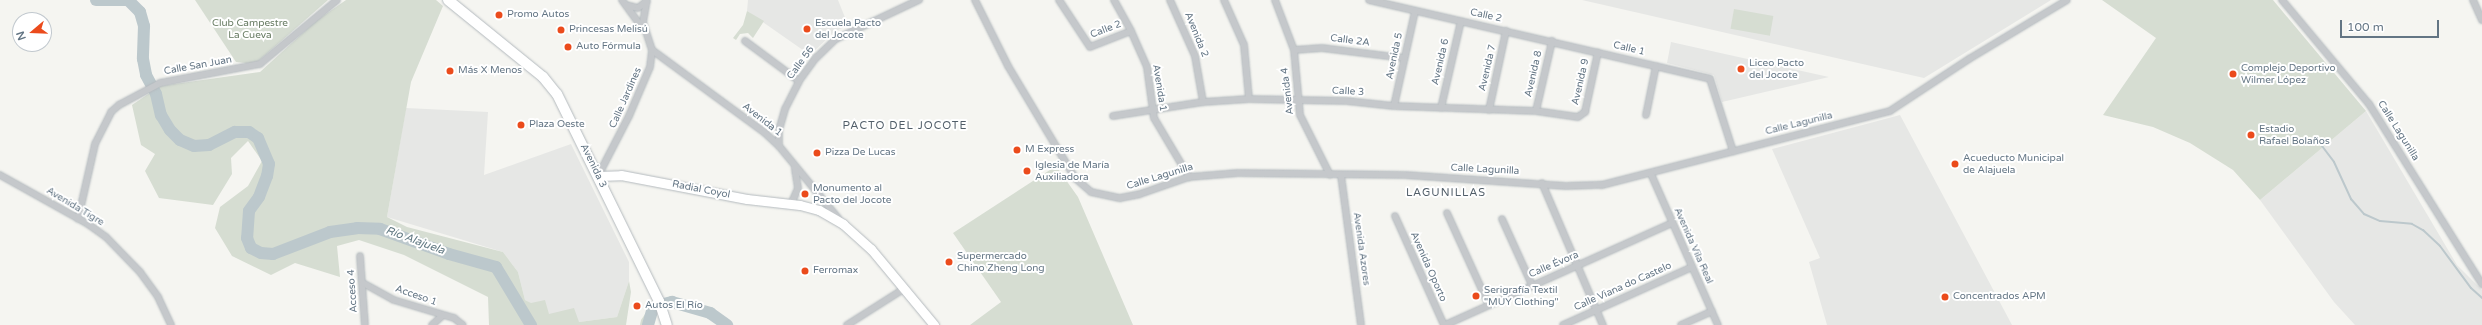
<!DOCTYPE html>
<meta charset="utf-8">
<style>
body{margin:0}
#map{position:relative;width:2482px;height:325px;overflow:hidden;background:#f5f5f1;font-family:"Varela Round",sans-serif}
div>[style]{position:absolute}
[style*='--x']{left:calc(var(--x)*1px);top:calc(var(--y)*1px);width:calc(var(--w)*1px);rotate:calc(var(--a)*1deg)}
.built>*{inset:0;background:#e6e7e5}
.green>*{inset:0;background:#d6ddd2;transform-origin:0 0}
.stream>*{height:2px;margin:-1px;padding:0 1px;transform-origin:1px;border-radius:1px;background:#bcc8cc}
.river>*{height:12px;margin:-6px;padding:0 6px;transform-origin:6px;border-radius:6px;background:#bcc8cc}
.roads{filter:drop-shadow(0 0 1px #b4babe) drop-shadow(0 0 1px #b4babe)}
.street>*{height:6px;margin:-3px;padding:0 3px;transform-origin:3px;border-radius:3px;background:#c5c8cb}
.secondary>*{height:9px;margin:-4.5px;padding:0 4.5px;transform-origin:4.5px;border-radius:4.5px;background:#fff}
.primary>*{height:10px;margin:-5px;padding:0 5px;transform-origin:5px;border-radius:5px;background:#fff}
.dots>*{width:11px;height:11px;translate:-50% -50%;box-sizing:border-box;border:2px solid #fff;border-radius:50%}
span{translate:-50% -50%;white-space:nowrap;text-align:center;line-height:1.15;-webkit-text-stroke:4px #fff;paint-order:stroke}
.poi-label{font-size:10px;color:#637584}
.left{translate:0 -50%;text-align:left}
.street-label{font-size:10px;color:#637584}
.park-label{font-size:10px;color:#677b62}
.neighbourhood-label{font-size:11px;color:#515e69;letter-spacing:1px}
.water-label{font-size:11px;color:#5f7781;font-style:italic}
.north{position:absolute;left:12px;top:12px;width:40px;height:40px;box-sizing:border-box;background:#fff;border:1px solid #c1c8ce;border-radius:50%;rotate:251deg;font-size:11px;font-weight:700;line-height:16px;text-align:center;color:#637584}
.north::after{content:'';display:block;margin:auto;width:14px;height:18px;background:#eb4b1c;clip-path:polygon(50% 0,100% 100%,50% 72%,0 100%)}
.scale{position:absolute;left:2340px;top:20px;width:99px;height:18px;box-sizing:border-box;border:2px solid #637584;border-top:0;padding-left:5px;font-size:12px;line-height:14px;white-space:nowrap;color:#637584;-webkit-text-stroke:3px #fff;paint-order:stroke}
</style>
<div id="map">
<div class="built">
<div style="clip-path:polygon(748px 0,838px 0,848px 25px,834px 32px,810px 55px,747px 11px)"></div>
<div style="clip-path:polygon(1582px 0,2051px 0,1924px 78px)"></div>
<div style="clip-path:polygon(1671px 42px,1829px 77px,1722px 102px,1714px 75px,1667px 63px)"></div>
<div style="clip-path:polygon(406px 108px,488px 112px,484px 175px,571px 144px,629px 262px,629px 281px,617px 317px,579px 322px,549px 314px,525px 300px,518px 272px,503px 252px,387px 217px)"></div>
<div style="clip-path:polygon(2366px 111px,2457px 265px,2482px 290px,2482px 325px,2355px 325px,2334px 302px,2260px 200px)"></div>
<div style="clip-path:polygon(1900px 115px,1963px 233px,2012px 325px,1827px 325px,1809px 262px,1820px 258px,1772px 149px)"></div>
</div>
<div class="green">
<div style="clip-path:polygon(195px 0,328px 0,255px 64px,236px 62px)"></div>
<div style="clip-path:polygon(346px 0,436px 0,443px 6px,411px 82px,387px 217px,407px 227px,503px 252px,518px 272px,525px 300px,531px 303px,545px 300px,549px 314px,574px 308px,579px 322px,617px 317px,629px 281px,631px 292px,626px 325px,489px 325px,488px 297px,404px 255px,359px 240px,337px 246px,340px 277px,295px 263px,271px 275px,232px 256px,215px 228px,220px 207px,248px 186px,262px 161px,248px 141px,231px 158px,232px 174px,213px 205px,159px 198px,145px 171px,155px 154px,141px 145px,132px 105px,160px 86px,260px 72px,316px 21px)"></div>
<div style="clip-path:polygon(2102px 0,2273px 0,2366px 111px,2260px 200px,2233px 170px,2190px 143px,2153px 127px,2103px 115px,2156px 38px)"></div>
<div style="left:1734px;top:9px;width:40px;height:20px;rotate:10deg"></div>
<div style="clip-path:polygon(747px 11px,764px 21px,753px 38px,748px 33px,740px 34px,736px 40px,733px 38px,743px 25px)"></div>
<div style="clip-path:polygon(1056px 166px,1078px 197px,1133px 325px,970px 325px,1001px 302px,953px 233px)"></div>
<div style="clip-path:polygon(652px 304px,654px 325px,640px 325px,641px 320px)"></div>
</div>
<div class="stream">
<div style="--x:2322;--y:146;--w:20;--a:53"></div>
<div style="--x:2334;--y:162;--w:41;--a:65.3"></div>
<div style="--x:2351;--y:199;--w:20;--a:49"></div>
<div style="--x:2364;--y:214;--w:17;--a:24"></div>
<div style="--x:2380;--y:221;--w:32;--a:5"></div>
<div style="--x:2412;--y:224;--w:13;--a:29"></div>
<div style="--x:2423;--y:230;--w:23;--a:43"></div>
<div style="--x:2440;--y:246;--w:52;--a:53.6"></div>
<div style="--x:2471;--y:288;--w:15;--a:42"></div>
</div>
<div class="river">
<div style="--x:96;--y:0;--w:32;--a:0"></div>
<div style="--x:128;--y:0;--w:17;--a:45"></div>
<div style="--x:140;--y:12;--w:15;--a:74"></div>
<div style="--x:144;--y:26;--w:33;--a:92"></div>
<div style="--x:143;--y:59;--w:16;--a:79"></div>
<div style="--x:146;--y:75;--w:21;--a:62"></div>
<div style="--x:156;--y:94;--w:22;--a:77"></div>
<div style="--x:161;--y:115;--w:17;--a:59"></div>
<div style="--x:170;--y:130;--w:14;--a:45"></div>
<div style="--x:180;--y:140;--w:15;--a:23"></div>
<div style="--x:194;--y:146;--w:15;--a:-4"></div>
<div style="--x:209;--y:145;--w:29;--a:-27"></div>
<div style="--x:235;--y:132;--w:14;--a:0"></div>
<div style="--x:249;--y:132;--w:11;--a:34"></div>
<div style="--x:258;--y:138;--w:28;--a:67"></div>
<div style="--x:269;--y:164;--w:12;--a:99"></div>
<div style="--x:267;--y:176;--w:22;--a:111"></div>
<div style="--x:259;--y:197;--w:17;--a:126"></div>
<div style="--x:249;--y:211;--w:27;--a:94"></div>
<div style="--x:247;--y:238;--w:11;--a:68"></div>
<div style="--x:251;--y:248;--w:11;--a:27"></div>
<div style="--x:261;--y:253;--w:12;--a:5"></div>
<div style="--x:273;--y:254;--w:61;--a:-21.1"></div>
<div style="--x:330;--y:232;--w:27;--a:-8"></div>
<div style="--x:357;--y:228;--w:23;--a:2"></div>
<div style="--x:380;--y:229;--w:73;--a:19.9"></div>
<div style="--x:449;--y:254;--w:49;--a:15.5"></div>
<div style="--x:496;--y:267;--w:68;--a:58.9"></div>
<div style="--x:648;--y:325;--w:19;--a:-74"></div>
<div style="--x:653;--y:307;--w:20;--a:-15"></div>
<div style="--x:672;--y:302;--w:40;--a:16"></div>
<div style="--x:710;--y:313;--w:21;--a:35"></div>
</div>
<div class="roads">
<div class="street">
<div style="--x:622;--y:0;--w:36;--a:54"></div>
<div style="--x:975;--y:0;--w:74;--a:63.4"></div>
<div style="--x:1008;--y:66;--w:131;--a:59.1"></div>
<div style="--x:1075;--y:178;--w:21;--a:41"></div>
<div style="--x:1091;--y:192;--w:30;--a:12"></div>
<div style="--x:1120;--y:198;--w:20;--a:-11"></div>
<div style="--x:1140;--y:194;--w:52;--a:-19.1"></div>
<div style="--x:1189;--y:177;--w:49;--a:-4.7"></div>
<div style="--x:1238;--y:173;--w:167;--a:0.7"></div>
<div style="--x:1405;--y:175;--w:161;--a:3.9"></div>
<div style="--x:1566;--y:186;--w:36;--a:-2"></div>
<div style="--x:1602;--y:185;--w:297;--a:-14.4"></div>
<div style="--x:1890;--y:111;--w:95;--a:-33.4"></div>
<div style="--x:1969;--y:59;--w:114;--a:-31"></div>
<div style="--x:1059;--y:0;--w:56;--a:56.6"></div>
<div style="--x:1090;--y:47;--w:44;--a:-21.3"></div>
<div style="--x:1114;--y:0;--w:35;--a:61"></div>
<div style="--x:1131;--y:31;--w:39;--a:66"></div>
<div style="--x:1147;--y:67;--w:51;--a:82.2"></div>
<div style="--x:1154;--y:118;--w:69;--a:59.3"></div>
<div style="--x:1170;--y:0;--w:61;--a:65.9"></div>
<div style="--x:1195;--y:56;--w:47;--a:80.1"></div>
<div style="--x:1224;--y:0;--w:49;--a:66"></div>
<div style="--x:1244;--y:45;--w:54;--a:84.7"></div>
<div style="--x:1275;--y:0;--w:53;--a:69.2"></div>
<div style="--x:1294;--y:50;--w:65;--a:84.7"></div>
<div style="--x:1300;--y:115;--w:67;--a:63.4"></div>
<div style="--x:1369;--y:0;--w:350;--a:13"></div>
<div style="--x:1710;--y:79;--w:76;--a:72.3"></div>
<div style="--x:2282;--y:0;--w:136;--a:50.1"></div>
<div style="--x:2369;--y:104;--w:213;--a:57.9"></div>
<div style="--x:2473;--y:0;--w:22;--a:66"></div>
<div style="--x:626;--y:5;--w:12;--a:14"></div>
<div style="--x:638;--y:8;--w:11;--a:-38"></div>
<div style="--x:745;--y:41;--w:67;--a:36.5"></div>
<div style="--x:652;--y:50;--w:140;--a:36.3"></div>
<div style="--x:765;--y:133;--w:19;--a:43"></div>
<div style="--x:779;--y:146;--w:94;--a:50.6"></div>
<div style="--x:1294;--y:50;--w:28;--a:-4"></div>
<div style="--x:1322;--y:48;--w:83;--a:7"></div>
<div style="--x:1394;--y:106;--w:97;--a:-77.5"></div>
<div style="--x:1441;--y:108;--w:89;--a:-77.1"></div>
<div style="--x:1489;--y:110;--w:81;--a:-77.9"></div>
<div style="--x:1536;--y:111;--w:72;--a:-77.1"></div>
<div style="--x:1646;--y:115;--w:50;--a:-78.5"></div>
<div style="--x:1113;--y:116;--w:91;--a:-8.8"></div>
<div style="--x:1203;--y:102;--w:46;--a:-3.7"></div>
<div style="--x:1249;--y:99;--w:98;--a:1.2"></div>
<div style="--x:1347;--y:101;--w:47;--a:6.1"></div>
<div style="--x:1394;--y:106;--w:142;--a:2"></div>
<div style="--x:1536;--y:111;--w:42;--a:8.1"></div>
<div style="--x:1578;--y:117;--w:9;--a:-36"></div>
<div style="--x:1585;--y:112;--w:61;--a:-77.8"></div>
<div style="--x:779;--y:146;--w:16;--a:-90"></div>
<div style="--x:779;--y:130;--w:22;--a:-74"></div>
<div style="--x:785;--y:109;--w:31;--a:-63"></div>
<div style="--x:799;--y:81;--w:29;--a:-54"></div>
<div style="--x:816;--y:58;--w:28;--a:-44"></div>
<div style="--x:836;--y:39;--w:92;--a:-25.2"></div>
<div style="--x:1651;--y:174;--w:165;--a:66.1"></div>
<div style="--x:0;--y:175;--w:101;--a:29.1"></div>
<div style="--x:88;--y:224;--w:22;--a:36"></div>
<div style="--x:106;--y:237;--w:49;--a:45.8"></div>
<div style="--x:140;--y:272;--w:31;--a:54"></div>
<div style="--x:158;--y:297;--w:31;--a:65"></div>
<div style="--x:1341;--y:175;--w:151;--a:82.4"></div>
<div style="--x:598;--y:176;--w:68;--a:-62.7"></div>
<div style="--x:629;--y:116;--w:53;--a:-66.8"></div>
<div style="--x:650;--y:67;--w:17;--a:-83"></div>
<div style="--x:652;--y:50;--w:29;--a:-108"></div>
<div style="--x:643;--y:22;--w:22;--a:-80"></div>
<div style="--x:1542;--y:183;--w:155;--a:66.8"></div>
<div style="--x:791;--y:204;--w:17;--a:-66"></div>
<div style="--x:798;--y:188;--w:20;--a:-99"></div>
<div style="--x:1447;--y:213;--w:101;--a:65.5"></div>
<div style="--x:1395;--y:216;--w:120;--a:65.8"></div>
<div style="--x:78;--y:219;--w:77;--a:-77.2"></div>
<div style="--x:95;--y:144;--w:36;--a:-63"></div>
<div style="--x:111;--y:112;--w:11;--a:-41"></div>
<div style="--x:119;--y:105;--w:47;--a:-28.2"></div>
<div style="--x:160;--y:83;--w:102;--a:-10.8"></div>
<div style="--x:260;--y:64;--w:100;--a:-39.7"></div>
<div style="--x:1502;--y:219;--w:72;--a:65.6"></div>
<div style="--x:360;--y:256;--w:69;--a:85.9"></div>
<div style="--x:363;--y:283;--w:35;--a:29"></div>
<div style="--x:394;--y:300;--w:63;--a:16.7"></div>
<div style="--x:454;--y:318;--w:11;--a:38"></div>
<div style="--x:432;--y:325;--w:13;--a:-42"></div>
<div style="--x:847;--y:325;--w:69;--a:-32.5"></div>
<div style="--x:1445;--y:325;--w:249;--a:-24.2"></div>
<div style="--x:1563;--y:325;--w:141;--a:-24.2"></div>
<div style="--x:1681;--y:325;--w:34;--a:-24"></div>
</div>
<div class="secondary">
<div style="--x:598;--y:176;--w:23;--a:-2"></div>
<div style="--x:621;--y:175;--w:128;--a:10.8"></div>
<div style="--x:747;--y:199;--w:53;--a:6.5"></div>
<div style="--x:800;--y:205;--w:20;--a:15"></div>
<div style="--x:819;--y:210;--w:28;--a:30"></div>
<div style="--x:843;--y:224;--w:38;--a:42"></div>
<div style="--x:871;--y:249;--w:99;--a:50.3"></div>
</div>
<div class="primary">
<div style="--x:448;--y:0;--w:122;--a:39"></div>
<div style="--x:543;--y:77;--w:22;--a:51"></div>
<div style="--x:557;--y:94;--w:231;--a:63.8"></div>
<div style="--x:659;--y:301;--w:25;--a:72"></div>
</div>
</div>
<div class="dots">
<div style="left:499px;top:15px;background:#eb4b1c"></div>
<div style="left:807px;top:29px;background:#eb4b1c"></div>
<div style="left:561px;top:30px;background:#eb4b1c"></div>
<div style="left:568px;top:47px;background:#eb4b1c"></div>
<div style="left:1741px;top:69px;background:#eb4b1c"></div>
<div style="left:450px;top:71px;background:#eb4b1c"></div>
<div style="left:2233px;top:74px;background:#eb4b1c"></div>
<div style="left:521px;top:125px;background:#eb4b1c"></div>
<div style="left:2251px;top:135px;background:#eb4b1c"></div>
<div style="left:1017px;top:150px;background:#eb4b1c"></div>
<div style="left:817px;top:153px;background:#eb4b1c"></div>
<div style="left:1955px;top:164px;background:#eb4b1c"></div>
<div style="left:1027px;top:171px;background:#eb4b1c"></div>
<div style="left:805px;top:194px;background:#eb4b1c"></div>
<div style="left:949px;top:262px;background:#eb4b1c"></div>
<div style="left:805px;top:271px;background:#eb4b1c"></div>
<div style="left:1476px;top:296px;background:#eb4b1c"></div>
<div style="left:1945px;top:297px;background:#eb4b1c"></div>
<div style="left:637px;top:306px;background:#eb4b1c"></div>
</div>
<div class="poi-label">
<span class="left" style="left:507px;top:15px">Promo Autos</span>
<span class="left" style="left:815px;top:29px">Escuela Pacto<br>del Jocote</span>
<span class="left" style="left:569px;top:30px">Princesas Melisú</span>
<span class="left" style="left:576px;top:47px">Auto Fórmula</span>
<span class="left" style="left:1749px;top:69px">Liceo Pacto<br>del Jocote</span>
<span class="left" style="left:2241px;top:74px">Complejo Deportivo<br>Wilmer López</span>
<span class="left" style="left:458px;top:71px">Más X Menos</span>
<span class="left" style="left:529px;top:125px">Plaza Oeste</span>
<span class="left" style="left:2259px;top:135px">Estadio<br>Rafael Bolaños</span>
<span class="left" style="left:1025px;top:150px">M Express</span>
<span class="left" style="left:825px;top:153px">Pizza De Lucas</span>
<span class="left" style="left:1963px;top:164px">Acueducto Municipal<br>de Alajuela</span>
<span class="left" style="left:1035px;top:171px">Iglesia de María<br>Auxiliadora</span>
<span class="left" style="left:813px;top:194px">Monumento al<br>Pacto del Jocote</span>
<span class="left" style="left:957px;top:262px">Supermercado<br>Chino Zheng Long</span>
<span class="left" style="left:813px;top:271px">Ferromax</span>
<span class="left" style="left:1484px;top:296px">Serigrafía Textil<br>"MUY Clothing"</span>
<span class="left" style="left:1953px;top:297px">Concentrados APM</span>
<span class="left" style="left:645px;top:306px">Autos El Río</span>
</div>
<div class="street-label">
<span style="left:1486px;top:16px;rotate:12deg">Calle 2</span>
<span style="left:1106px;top:30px;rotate:-21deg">Calle 2</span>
<span style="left:1196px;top:35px;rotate:68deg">Avenida 2</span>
<span style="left:1350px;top:41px;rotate:7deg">Calle 2A</span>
<span style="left:1629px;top:49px;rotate:13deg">Calle 1</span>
<span style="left:1395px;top:56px;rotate:-78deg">Avenida 5</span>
<span style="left:1441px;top:62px;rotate:-77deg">Avenida 6</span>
<span style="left:801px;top:63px;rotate:-54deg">Calle 56</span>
<span style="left:198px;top:66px;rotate:-10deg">Calle San Juan</span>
<span style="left:1488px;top:68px;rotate:-77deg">Avenida 7</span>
<span style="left:1534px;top:74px;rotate:-77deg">Avenida 8</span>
<span style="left:1581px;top:82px;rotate:-77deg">Avenida 9</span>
<span style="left:1159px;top:88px;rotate:81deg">Avenida 1</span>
<span style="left:1288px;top:91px;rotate:-97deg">Avenida 4</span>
<span style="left:1348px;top:92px;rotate:3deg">Calle 3</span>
<span style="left:626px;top:98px;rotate:-66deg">Calle Jardines</span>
<span style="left:762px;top:120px;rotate:38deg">Avenida 1</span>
<span style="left:1799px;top:124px;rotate:-14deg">Calle Lagunilla</span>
<span style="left:2398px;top:131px;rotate:58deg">Calle Lagunilla</span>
<span style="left:593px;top:166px;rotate:64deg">Avenida 3</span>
<span style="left:1485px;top:170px;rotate:3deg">Calle Lagunilla</span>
<span style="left:1160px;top:177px;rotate:-17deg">Calle Lagunilla</span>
<span style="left:701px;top:190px;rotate:11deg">Radial Coyol</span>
<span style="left:75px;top:207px;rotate:31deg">Avenida Tigre</span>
<span style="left:1693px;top:246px;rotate:66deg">Avenida Vila Real</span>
<span style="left:1361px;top:249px;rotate:82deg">Avenida Azores</span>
<span style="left:1554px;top:265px;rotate:-23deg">Calle Évora</span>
<span style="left:1428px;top:267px;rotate:66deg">Avenida Oporto</span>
<span style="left:1623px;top:287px;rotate:-24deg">Calle Viana do Castelo</span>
<span style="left:353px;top:291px;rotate:-94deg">Acceso 4</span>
<span style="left:416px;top:296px;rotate:19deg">Acceso 1</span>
</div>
<div class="park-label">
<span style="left:250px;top:29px">Club Campestre<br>La Cueva</span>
</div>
<div class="neighbourhood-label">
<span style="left:905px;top:126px">PACTO DEL JOCOTE</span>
<span style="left:1446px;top:193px">LAGUNILLAS</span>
</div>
<div class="water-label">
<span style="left:415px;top:241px;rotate:20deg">Río Alajuela</span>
</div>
<div class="north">N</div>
<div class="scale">100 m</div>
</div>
